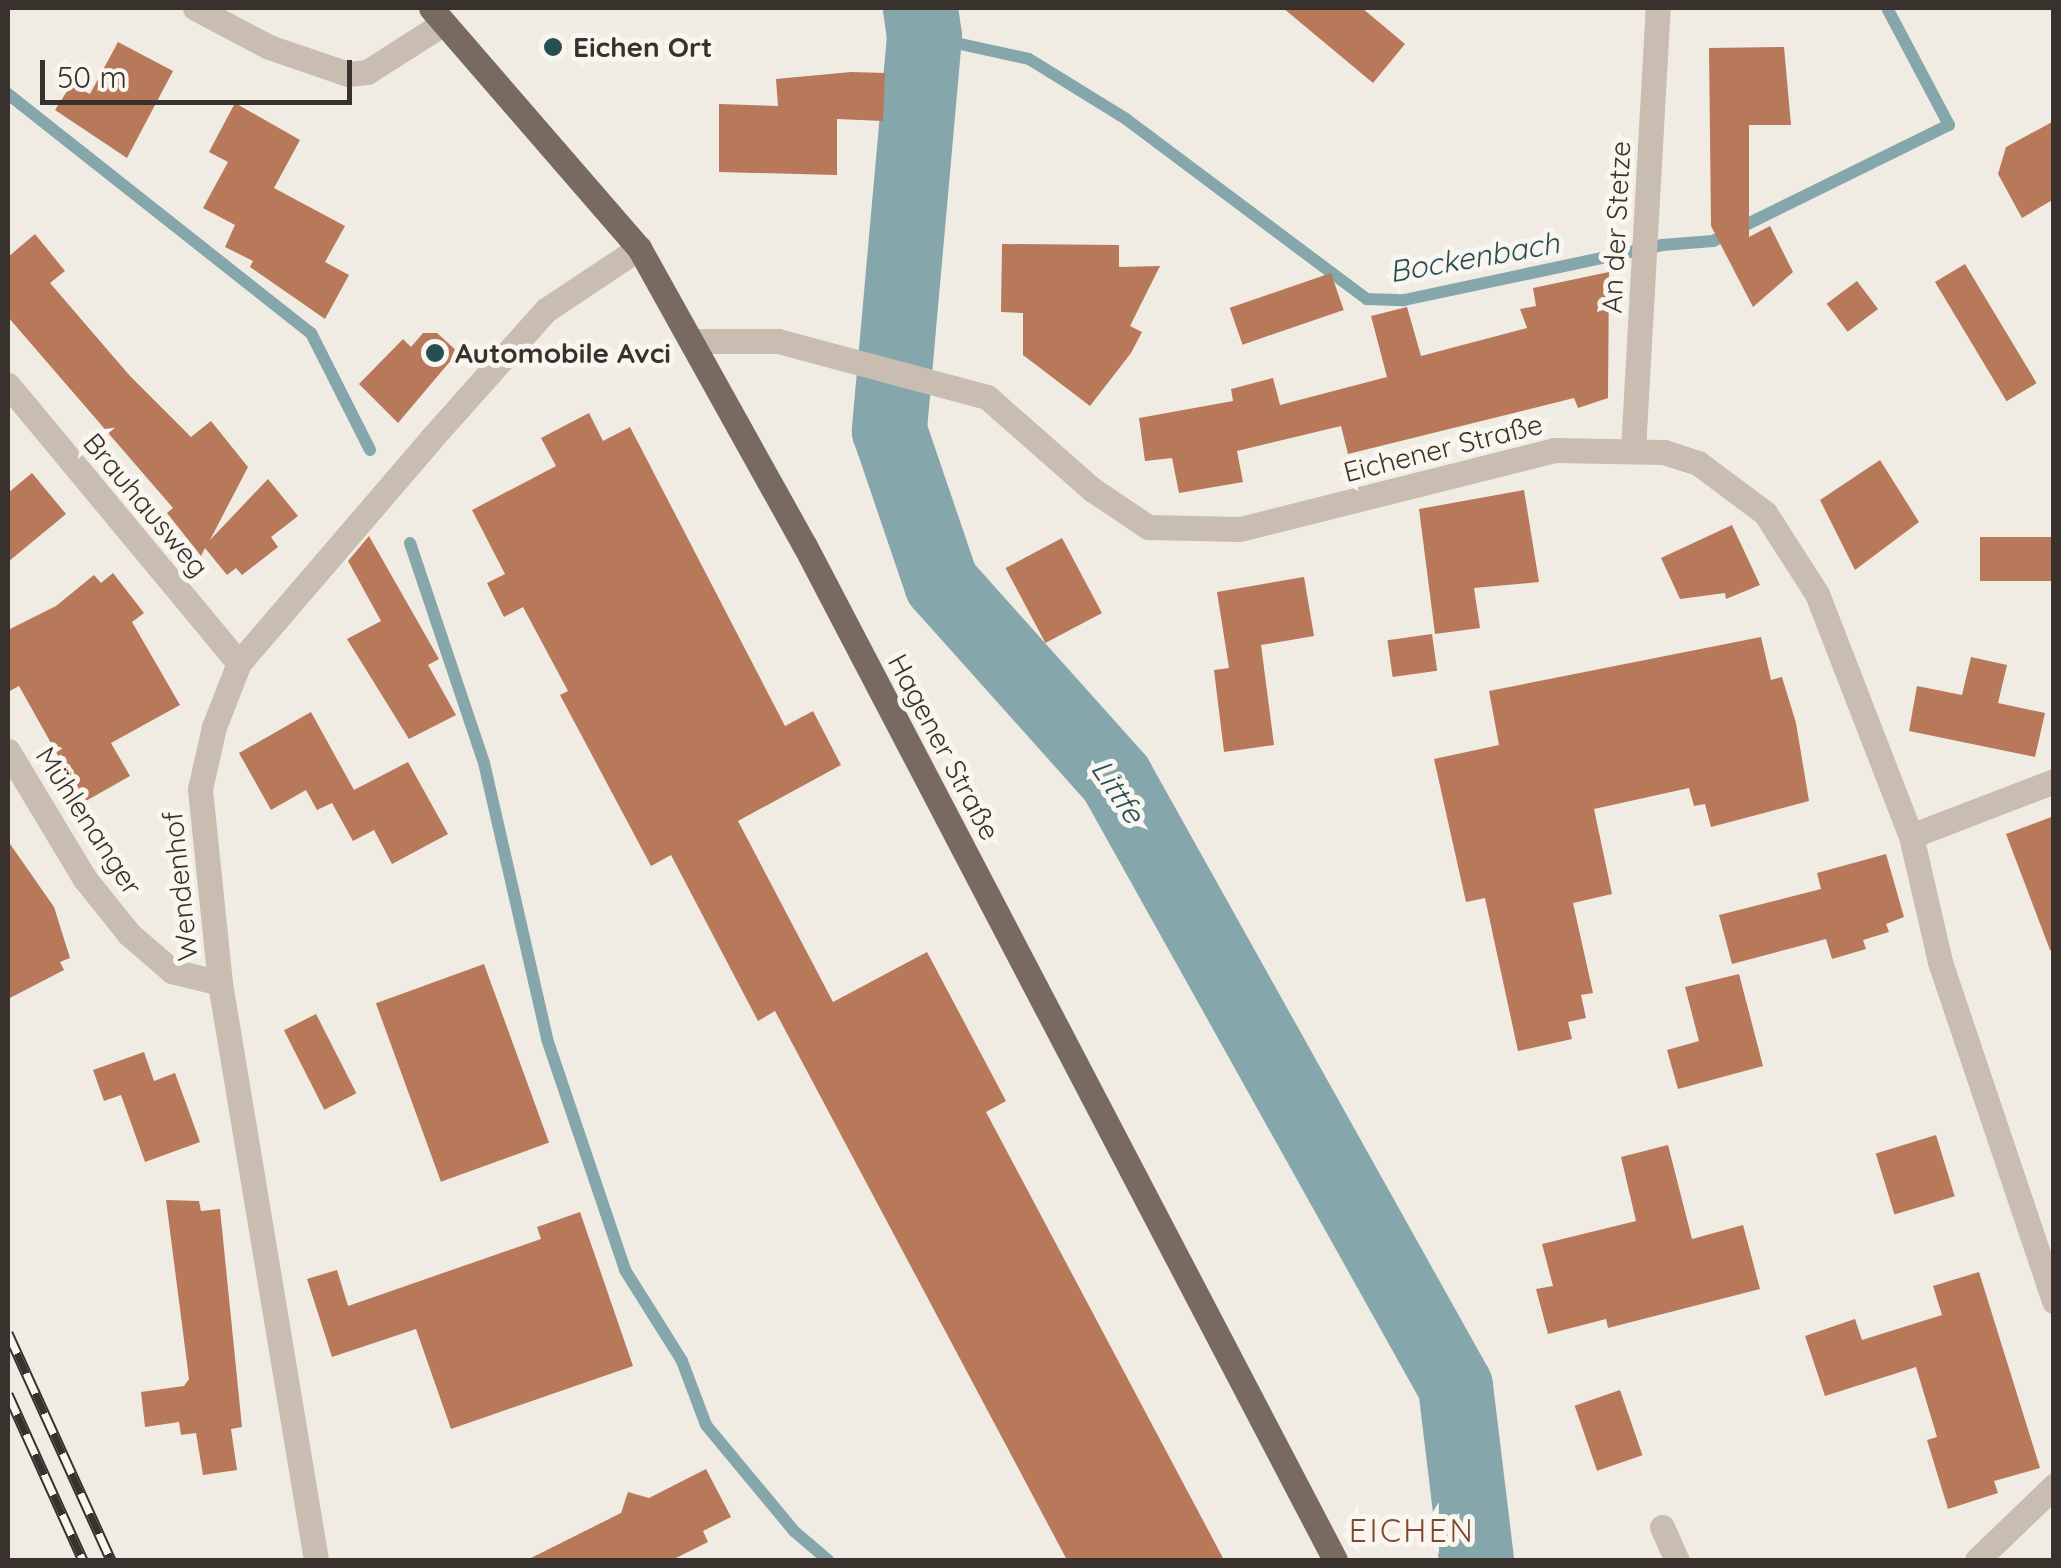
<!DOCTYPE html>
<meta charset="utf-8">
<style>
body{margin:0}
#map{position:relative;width:2061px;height:1568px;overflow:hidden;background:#f1ece3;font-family:Quicksand,sans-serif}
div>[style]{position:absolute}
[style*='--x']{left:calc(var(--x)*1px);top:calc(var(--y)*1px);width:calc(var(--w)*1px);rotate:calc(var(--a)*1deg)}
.stream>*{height:12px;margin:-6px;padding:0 6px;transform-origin:6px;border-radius:6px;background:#85a6ab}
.river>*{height:75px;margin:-37.5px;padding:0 37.5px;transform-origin:37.5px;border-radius:37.5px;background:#85a6ab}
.building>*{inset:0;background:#b8785a;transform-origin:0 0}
.minor>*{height:25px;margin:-12.5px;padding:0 12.5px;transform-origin:12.5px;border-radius:12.5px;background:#c8bdb0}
.major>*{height:25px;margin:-12.5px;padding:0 12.5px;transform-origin:12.5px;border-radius:12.5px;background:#786a60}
.rail>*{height:11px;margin-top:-5.5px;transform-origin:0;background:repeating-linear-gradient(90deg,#f9f5ef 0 22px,#38312d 0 44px);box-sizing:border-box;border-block:2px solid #38312d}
.dots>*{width:28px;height:28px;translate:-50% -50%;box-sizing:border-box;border:5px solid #f9f5ef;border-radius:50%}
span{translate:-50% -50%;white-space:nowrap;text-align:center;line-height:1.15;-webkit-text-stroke:10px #f9f5ef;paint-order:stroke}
.poi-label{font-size:28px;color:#38312d;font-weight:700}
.left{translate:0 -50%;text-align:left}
.street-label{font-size:28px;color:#38312d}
.water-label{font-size:30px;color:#274e55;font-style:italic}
.quarter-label{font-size:32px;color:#7e482f;letter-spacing:2.5px}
.frame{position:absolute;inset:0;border:10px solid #38312d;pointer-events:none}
.scale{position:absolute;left:40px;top:60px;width:312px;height:45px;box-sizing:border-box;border:5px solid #38312d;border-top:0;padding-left:12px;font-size:30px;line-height:35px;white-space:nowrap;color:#38312d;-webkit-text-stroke:8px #f9f5ef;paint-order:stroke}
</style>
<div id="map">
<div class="stream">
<div style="--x:924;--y:36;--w:107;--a:12.4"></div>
<div style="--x:1029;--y:59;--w:114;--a:31.7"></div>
<div style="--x:1126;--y:119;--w:301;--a:36.8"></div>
<div style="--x:1367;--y:299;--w:37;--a:2"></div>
<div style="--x:1404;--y:300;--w:264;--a:-12"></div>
<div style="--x:1662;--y:245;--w:51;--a:-4.5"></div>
<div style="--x:1713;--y:241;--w:263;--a:-26.2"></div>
<div style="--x:1949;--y:125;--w:132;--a:-117.9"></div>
<div style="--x:8;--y:94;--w:386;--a:38.3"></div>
<div style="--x:311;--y:333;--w:131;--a:63.2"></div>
<div style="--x:410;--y:543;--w:232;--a:71.4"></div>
<div style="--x:484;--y:763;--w:283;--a:77.1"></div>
<div style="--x:547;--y:1039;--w:244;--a:71.3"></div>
<div style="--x:625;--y:1270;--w:107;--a:57.9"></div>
<div style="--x:682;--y:1361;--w:68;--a:69.4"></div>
<div style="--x:706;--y:1425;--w:138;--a:50.3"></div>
<div style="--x:794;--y:1531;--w:45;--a:40.5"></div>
</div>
<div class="river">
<div style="--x:920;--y:8;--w:28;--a:82"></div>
<div style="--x:924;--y:36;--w:396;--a:95.1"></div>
<div style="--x:889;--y:430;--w:162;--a:71.2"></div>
<div style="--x:941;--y:583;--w:263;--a:48.2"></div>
<div style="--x:1116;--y:779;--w:695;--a:60.82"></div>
<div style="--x:1455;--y:1386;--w:175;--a:83.1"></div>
</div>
<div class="building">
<div style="clip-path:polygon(1283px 8px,1362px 8px,1405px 44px,1373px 83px)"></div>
<div style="clip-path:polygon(118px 42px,173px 71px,127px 158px,55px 110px,71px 85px,90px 94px)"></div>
<div style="clip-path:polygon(1784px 47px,1791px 125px,1749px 125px,1749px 237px,1770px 226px,1793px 272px,1753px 307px,1711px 226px,1709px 48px)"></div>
<div style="clip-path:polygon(851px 72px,885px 73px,883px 121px,837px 119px,837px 175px,719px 172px,719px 104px,778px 106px,776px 79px)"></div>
<div style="clip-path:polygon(235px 103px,300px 140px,274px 188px,345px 226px,325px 262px,349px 275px,325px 319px,250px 267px,253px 261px,225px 247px,235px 225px,203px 208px,228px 162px,209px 152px)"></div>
<div style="clip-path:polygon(2054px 121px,2054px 199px,2022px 218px,1998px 174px,2006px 147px)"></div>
<div style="clip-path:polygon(35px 234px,65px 271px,50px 283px,130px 376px,191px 437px,211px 421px,248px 467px,210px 540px,268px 479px,298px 516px,271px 537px,278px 547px,242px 575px,236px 568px,227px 575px,205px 548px,201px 556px,167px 513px,173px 508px,8px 317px,8px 257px)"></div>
<div style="clip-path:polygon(1002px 244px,1119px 245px,1119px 267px,1160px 266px,1130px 326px,1142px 332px,1131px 353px,1090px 406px,1023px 355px,1023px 313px,1001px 312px)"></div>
<div style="left:1965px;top:264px;width:139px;height:35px;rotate:59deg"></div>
<div style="clip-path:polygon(1609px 272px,1608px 398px,1578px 408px,1574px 398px,1348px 454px,1341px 426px,1237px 451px,1243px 482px,1179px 493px,1172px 458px,1145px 461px,1139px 418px,1233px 401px,1231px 389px,1273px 378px,1280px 405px,1387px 377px,1371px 316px,1407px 307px,1421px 356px,1527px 328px,1520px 309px,1536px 306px,1533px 288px)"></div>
<div style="left:1331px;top:273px;width:39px;height:107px;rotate:71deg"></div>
<div style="left:1857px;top:281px;width:35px;height:38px;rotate:53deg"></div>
<div style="clip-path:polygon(423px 333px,437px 333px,458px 352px,398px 423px,359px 384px,403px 339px,411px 347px)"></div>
<div style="clip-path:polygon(589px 413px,603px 441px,630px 427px,785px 726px,813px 711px,841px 765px,738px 821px,833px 1002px,927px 952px,1006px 1101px,986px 1112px,1224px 1560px,1067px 1560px,775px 1011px,758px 1021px,671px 855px,651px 866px,560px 695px,568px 691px,523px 607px,504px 617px,487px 583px,505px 574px,472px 510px,556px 466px,541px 438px)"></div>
<div style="clip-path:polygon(1880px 460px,1919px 522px,1855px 570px,1820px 500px)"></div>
<div style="clip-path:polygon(32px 473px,66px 514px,8px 562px,8px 493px)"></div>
<div style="clip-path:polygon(1524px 490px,1539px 582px,1474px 588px,1480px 628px,1435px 634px,1419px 509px)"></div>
<div style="clip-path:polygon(1732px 525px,1760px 585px,1726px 599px,1725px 593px,1680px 599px,1661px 558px)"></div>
<div style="clip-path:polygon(369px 536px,439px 659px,428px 665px,456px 715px,409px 739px,347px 639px,381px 621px,348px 561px)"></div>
<div style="left:1980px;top:537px;width:74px;height:44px"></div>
<div style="left:1062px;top:538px;width:85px;height:64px;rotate:62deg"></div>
<div style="clip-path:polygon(113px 573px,144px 613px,132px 622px,180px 705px,111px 743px,130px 776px,84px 802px,19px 686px,8px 692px,8px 630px,56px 606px,94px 575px,101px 583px)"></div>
<div style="clip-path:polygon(1304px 577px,1314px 636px,1261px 645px,1274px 745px,1224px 752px,1214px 670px,1229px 668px,1217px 592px)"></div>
<div style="left:1432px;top:634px;width:37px;height:45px;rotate:82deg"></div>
<div style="clip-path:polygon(1761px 637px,1771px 680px,1782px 677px,1796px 723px,1809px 801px,1711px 827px,1705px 804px,1694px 806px,1689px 788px,1594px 809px,1612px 894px,1573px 903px,1593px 993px,1581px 995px,1586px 1018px,1568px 1022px,1572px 1039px,1518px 1051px,1485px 898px,1466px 902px,1434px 759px,1499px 745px,1489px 691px)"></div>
<div style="clip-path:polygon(1971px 657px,2007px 665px,1998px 703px,2045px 713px,2035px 757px,1909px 731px,1917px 686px,1962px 695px)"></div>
<div style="clip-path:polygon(311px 712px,354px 790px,408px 762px,448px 834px,392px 864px,374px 830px,353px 841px,332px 803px,317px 810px,306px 790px,271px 810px,239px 753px)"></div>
<div style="clip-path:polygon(2054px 816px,2054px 950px,2050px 950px,2006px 834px)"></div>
<div style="clip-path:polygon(8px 841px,54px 907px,70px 958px,60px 962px,64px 970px,8px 999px)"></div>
<div style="clip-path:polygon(1886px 854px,1904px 917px,1886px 924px,1889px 932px,1863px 940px,1866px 949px,1832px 959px,1826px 939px,1732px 964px,1719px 915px,1821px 889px,1817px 873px)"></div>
<div style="left:484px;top:964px;width:190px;height:115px;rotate:70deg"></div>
<div style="clip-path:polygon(1739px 974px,1763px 1066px,1678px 1089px,1667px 1050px,1699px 1041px,1685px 987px)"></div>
<div style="left:316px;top:1014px;width:89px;height:36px;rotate:63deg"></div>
<div style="clip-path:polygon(144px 1052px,154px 1081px,175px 1073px,200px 1142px,145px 1162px,121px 1095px,104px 1101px,93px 1070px)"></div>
<div style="left:1936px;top:1135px;width:64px;height:63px;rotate:73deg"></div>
<div style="clip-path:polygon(1668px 1145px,1692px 1239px,1743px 1225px,1760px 1289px,1608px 1328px,1606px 1319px,1548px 1334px,1536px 1289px,1553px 1286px,1542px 1244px,1636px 1221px,1621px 1157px)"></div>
<div style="clip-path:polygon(166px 1200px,199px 1201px,201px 1211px,220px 1209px,242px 1427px,231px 1429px,237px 1470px,203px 1475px,196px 1433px,181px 1435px,179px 1422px,145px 1427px,141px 1392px,184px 1386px,189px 1379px)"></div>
<div style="clip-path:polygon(580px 1212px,633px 1366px,451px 1429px,416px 1329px,332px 1357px,307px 1279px,337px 1270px,348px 1306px,541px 1239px,537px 1227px)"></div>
<div style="clip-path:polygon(1979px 1272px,2040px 1468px,1994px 1481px,1998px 1493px,1948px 1509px,1927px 1440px,1937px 1437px,1916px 1367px,1825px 1396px,1805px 1336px,1855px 1319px,1862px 1340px,1942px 1315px,1933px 1286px)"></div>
<div style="left:1620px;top:1390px;width:69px;height:48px;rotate:71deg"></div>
<div style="clip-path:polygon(706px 1469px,731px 1517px,703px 1531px,708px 1542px,672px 1560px,527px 1560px,621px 1513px,628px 1492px,649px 1498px)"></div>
</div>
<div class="minor">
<div style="--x:195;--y:8;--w:84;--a:27.8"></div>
<div style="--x:269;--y:47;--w:83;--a:18.9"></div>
<div style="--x:348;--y:74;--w:19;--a:-6"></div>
<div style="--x:367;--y:72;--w:91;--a:-32.5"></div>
<div style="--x:692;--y:341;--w:86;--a:0"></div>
<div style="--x:778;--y:341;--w:216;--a:15"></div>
<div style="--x:987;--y:397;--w:141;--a:41.3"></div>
<div style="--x:1093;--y:490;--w:66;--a:33.9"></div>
<div style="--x:1148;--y:527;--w:92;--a:1.2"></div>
<div style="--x:1240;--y:529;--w:324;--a:-14.1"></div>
<div style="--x:1554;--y:450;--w:110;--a:1"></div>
<div style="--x:1664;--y:452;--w:36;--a:18"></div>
<div style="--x:1698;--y:463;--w:84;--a:36.7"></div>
<div style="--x:1765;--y:513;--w:96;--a:57.3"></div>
<div style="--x:1817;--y:594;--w:260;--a:68.8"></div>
<div style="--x:1911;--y:836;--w:129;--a:77"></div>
<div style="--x:1940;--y:962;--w:358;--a:71.4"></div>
<div style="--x:8;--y:385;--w:361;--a:50.3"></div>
<div style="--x:1633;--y:450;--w:443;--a:-86.8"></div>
<div style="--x:8;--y:751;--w:149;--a:59"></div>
<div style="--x:85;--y:879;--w:70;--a:51.3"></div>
<div style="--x:129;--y:934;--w:57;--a:40.7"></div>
<div style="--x:172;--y:971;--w:49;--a:14"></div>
<div style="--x:1911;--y:836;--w:153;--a:-21"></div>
<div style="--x:1662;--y:1527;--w:36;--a:66"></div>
<div style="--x:316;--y:1560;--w:585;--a:-99.45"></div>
<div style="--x:220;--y:983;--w:195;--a:-95.9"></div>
<div style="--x:200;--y:789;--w:64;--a:-77.3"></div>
<div style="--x:214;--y:727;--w:69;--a:-68.7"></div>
<div style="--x:239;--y:663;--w:294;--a:-49.4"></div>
<div style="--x:430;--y:440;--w:174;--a:-48.3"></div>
<div style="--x:546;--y:310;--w:112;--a:-33.7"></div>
<div style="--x:1977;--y:1560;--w:107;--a:-43.9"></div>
</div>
<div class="major">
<div style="--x:431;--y:8;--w:318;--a:49.1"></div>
<div style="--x:639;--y:248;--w:341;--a:60.9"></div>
<div style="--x:805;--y:546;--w:1144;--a:62.4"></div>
</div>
<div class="rail">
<div style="--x:8;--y:1333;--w:249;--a:65.6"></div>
<div style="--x:8;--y:1394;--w:182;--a:65.7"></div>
</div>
<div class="dots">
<div style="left:553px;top:47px;background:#274e55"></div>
<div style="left:435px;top:353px;background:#274e55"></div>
</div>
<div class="poi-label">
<span class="left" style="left:573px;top:47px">Eichen Ort</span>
<span class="left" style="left:455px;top:353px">Automobile Avci</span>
</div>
<div class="street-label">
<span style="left:1616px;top:227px;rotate:-87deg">An der Stetze</span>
<span style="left:1443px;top:448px;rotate:-14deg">Eichener Straße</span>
<span style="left:146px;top:505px;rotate:50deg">Brauhausweg</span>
<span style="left:944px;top:747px;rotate:62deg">Hagener Straße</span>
<span style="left:89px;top:821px;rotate:57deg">Mühlenanger</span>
<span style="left:180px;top:886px;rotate:-96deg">Wendenhof</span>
</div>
<div class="water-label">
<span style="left:1474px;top:257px;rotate:-10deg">Bockenbach</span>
<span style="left:1118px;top:791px;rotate:56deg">Littfe</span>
</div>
<div class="quarter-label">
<span style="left:1412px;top:1530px">EICHEN</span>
</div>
<div class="frame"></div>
<div class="scale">50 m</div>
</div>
